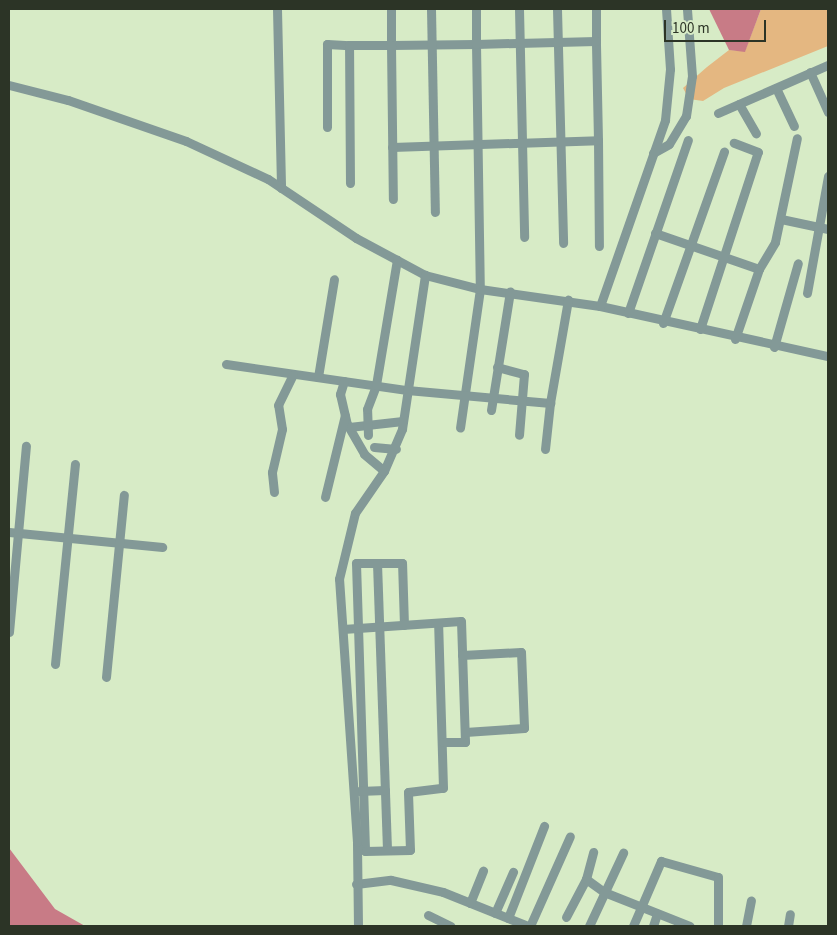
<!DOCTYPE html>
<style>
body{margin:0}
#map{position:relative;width:837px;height:935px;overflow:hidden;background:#d7ebc6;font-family:"Source Sans 3",sans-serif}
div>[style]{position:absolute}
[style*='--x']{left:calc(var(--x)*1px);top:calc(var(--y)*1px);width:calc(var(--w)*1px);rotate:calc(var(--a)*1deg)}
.green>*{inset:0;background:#e4b781}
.water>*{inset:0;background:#c87b86}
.minor>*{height:9px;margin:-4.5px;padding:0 4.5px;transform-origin:4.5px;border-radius:4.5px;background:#839997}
span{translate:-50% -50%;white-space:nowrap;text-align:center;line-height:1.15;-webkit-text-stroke:4.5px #d7ebc6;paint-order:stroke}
.frame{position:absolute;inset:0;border:10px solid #2c3426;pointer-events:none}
.scale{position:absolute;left:664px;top:20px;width:102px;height:22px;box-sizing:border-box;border:2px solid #2c3426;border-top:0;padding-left:6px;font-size:15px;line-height:18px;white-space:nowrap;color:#2c3426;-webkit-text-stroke:4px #d7ebc6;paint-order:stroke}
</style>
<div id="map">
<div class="green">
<div style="clip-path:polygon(761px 9px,828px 9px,828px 46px,724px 88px,703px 101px,689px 99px,683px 88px,707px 67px,729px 50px,745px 51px)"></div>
</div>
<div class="water">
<div style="clip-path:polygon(709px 9px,761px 9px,745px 52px,729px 50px)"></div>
<div style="clip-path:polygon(9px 848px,55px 909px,85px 926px,9px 926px)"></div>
</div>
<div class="minor">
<div style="--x:277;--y:9;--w:179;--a:88.7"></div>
<div style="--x:391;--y:9;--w:36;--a:90"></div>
<div style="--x:391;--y:45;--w:85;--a:-0.7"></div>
<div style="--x:476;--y:44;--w:245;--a:89.1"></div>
<div style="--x:480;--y:289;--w:140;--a:98.2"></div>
<div style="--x:431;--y:9;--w:203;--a:88.9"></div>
<div style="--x:519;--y:9;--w:228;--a:88.7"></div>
<div style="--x:557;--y:9;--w:234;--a:88.5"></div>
<div style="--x:596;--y:9;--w:32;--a:90"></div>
<div style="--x:810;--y:72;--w:44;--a:65.8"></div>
<div style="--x:9;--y:85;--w:61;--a:14.3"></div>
<div style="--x:68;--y:100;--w:125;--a:19.2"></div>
<div style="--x:186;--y:141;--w:90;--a:24.9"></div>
<div style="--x:268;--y:179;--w:106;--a:33.8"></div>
<div style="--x:356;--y:238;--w:78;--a:28.2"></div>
<div style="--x:425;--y:275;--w:57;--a:14.3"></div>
<div style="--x:480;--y:289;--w:121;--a:8.1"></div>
<div style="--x:600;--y:306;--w:233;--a:12.4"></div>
<div style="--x:776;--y:88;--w:42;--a:64.7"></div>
<div style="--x:739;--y:104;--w:34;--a:60"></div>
<div style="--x:718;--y:113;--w:120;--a:-23.6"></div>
<div style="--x:327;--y:127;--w:83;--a:-90"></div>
<div style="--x:327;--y:44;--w:22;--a:3"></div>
<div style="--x:598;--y:140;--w:106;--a:89.5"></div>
<div style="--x:392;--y:147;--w:206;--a:-1.9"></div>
<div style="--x:598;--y:140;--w:99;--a:-91.2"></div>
<div style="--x:596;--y:41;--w:120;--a:178.6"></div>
<div style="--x:476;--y:44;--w:35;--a:-90"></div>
<div style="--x:653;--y:153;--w:18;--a:-29"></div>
<div style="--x:669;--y:144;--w:33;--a:-59"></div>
<div style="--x:686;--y:116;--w:40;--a:-81.5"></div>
<div style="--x:692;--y:76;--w:67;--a:-94.3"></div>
<div style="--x:350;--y:183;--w:138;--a:-90.4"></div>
<div style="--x:349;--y:45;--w:42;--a:0"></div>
<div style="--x:391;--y:45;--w:154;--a:89.3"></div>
<div style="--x:781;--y:219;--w:48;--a:12"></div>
<div style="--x:655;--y:233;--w:110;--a:19.1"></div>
<div style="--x:807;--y:293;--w:119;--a:-79.8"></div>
<div style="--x:600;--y:306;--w:197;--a:-70.7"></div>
<div style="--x:665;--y:120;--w:51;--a:-84.4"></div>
<div style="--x:670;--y:69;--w:60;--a:-93.8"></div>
<div style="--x:628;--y:313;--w:183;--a:-70.9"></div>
<div style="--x:663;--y:323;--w:182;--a:-70.4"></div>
<div style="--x:700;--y:329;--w:186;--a:-71.9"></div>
<div style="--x:758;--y:152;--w:26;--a:-159"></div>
<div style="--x:735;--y:339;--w:74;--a:-71.1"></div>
<div style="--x:759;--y:269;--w:31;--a:-59"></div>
<div style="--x:775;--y:242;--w:106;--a:-78.1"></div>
<div style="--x:774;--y:347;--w:87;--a:-74.1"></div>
<div style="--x:226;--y:364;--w:183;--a:8.2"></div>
<div style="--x:407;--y:390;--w:144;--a:5.2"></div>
<div style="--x:550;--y:403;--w:105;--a:-80.1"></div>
<div style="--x:497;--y:367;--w:28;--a:15"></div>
<div style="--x:524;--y:374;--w:61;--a:94.7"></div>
<div style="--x:318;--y:377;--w:99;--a:-80.7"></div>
<div style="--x:344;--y:381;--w:14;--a:107"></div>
<div style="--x:340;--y:394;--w:31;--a:77"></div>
<div style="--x:347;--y:424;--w:34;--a:60"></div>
<div style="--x:364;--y:454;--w:26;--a:40"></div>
<div style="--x:491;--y:410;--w:120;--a:-80.9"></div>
<div style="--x:349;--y:427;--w:54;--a:-6.3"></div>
<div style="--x:368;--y:435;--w:26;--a:-92"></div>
<div style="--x:367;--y:409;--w:26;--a:-69"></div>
<div style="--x:376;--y:385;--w:127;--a:-80.5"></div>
<div style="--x:374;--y:447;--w:22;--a:5"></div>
<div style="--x:545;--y:449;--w:46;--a:-83.8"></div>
<div style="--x:274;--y:492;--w:20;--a:-96"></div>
<div style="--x:272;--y:472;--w:44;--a:-76.9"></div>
<div style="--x:282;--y:429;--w:24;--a:-99"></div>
<div style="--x:278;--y:405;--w:34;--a:-64"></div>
<div style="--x:325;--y:497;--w:84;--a:-76.3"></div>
<div style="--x:9;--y:532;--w:154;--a:5.6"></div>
<div style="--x:377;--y:563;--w:287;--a:88"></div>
<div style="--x:404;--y:625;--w:62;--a:-91.8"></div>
<div style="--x:402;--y:563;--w:46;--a:180"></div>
<div style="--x:356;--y:563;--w:288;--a:88.2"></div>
<div style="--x:365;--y:851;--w:45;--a:-1.3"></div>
<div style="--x:410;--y:850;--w:58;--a:-92"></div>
<div style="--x:408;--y:792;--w:35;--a:-7"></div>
<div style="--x:443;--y:788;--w:165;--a:-91.7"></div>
<div style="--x:343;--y:629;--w:118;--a:-3.9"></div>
<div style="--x:461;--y:621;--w:121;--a:88.1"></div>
<div style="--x:465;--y:742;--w:22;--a:180"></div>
<div style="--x:9;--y:632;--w:187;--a:-84.8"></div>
<div style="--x:462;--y:655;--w:59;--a:-2.9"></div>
<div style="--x:521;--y:652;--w:76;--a:87.7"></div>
<div style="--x:524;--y:728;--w:59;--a:176.1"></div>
<div style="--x:55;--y:664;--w:201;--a:-84.3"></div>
<div style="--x:106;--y:677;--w:183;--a:-84.4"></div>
<div style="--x:359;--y:791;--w:26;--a:-2"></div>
<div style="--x:586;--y:879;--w:22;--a:36"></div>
<div style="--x:604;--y:892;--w:92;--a:21.6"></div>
<div style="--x:356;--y:884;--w:35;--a:-7"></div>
<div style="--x:391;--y:880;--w:53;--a:13"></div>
<div style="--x:443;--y:892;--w:92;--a:21.8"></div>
<div style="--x:470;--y:903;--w:35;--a:-68"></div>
<div style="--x:495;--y:913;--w:45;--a:-66.3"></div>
<div style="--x:428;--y:915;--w:25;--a:26"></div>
<div style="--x:566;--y:917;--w:43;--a:-62.2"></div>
<div style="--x:586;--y:879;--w:28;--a:-75"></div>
<div style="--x:508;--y:918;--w:99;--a:-68.6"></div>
<div style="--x:358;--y:926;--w:84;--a:-90.7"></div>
<div style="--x:357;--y:842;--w:264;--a:-93.9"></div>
<div style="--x:339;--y:579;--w:68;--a:-76.4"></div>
<div style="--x:355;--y:513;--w:51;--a:-55.4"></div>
<div style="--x:384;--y:471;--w:46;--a:-66.8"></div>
<div style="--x:402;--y:429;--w:156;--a:-81.5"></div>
<div style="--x:530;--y:926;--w:98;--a:-66"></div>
<div style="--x:589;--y:926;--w:81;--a:-65"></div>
<div style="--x:633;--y:926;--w:71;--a:-66.7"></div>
<div style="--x:661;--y:861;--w:59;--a:15.7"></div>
<div style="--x:718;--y:877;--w:49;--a:90"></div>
<div style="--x:653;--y:926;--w:13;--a:-72"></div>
<div style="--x:746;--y:926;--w:26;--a:-79"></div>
<div style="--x:788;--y:926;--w:12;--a:-81"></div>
</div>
<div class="frame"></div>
<div class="scale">100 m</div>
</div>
